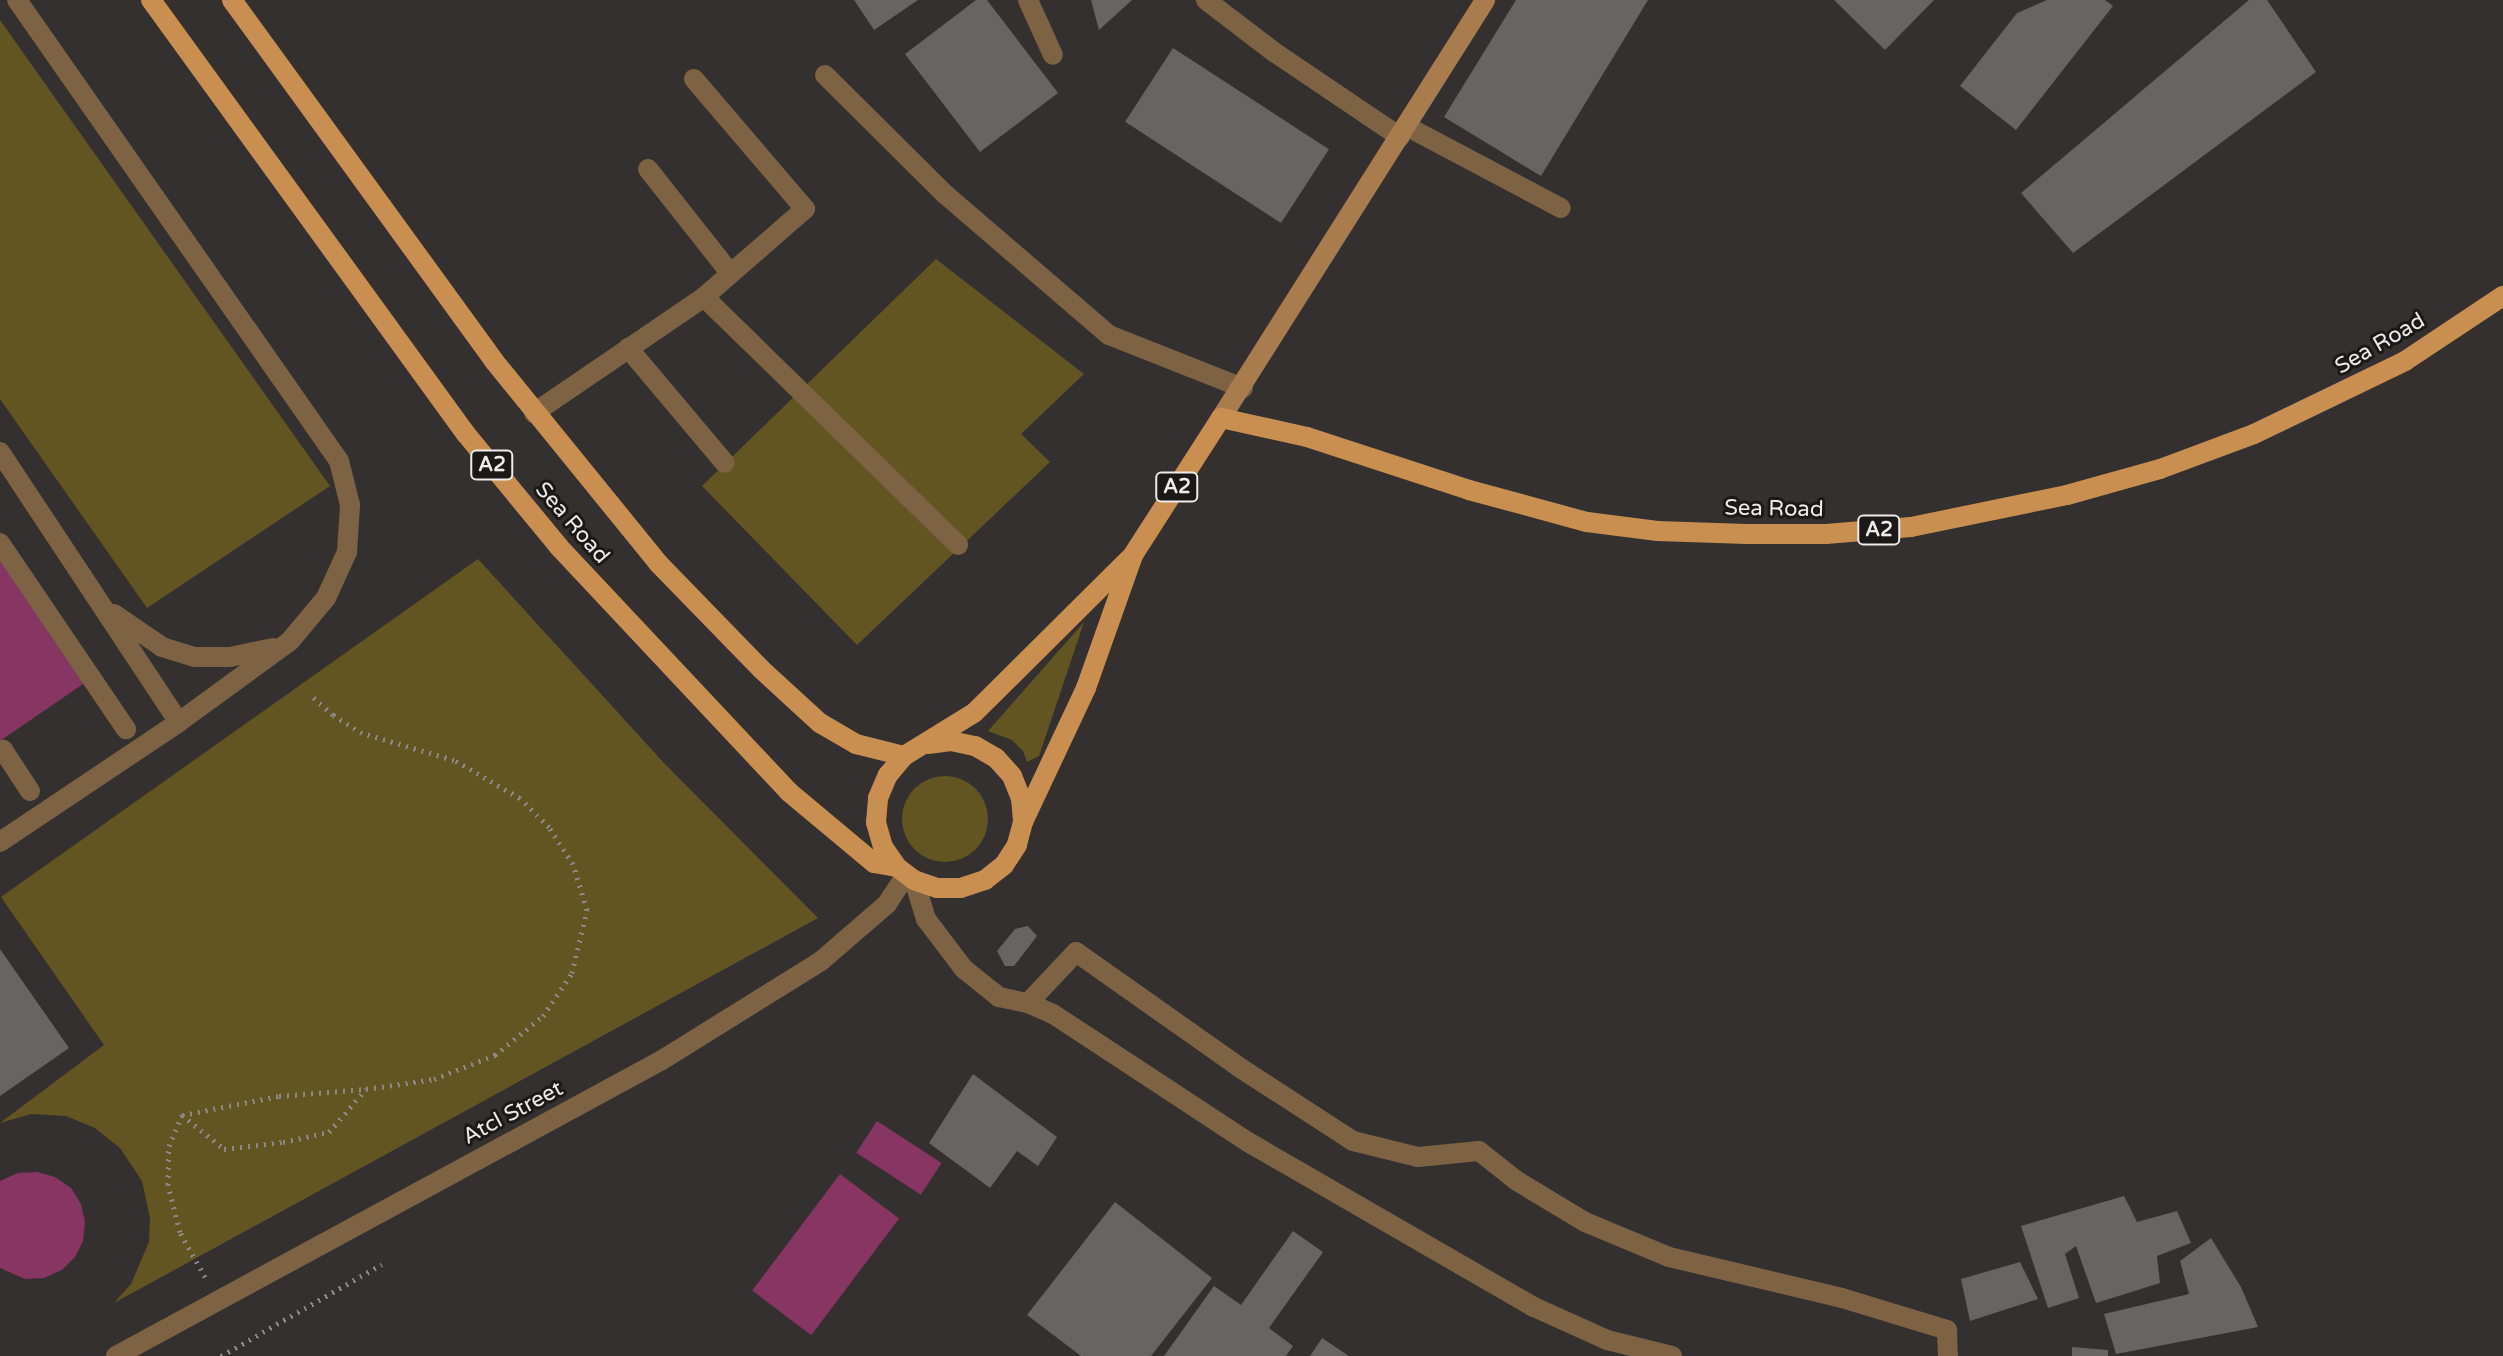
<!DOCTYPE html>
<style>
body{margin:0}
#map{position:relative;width:2503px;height:1356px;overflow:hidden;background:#33302f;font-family:"Varela Round",sans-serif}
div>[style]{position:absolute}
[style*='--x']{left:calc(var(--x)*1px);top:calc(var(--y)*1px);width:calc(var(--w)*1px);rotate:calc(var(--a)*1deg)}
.green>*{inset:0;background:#635522}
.round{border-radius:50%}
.water>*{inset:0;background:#873563;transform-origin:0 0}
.building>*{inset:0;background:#686464;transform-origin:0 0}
.path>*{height:5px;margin-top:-2.5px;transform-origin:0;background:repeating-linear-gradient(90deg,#8c8988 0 2px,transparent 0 8px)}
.service>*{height:20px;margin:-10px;padding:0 10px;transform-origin:10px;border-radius:10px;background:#7d6244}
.pedestrian>*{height:20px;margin:-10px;padding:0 10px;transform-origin:10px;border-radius:10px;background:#7d6244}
.minor>*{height:20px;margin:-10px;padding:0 10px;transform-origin:10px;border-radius:10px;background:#7d6244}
.secondary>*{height:20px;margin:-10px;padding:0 10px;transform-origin:10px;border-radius:10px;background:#a87c4c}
.primary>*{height:20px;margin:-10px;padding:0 10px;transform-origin:10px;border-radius:10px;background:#c88f51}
span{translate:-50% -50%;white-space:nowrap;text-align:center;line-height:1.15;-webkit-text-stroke:6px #1a1918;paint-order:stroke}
.shield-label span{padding:2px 6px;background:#1a1918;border:2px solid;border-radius:6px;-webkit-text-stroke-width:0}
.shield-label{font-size:20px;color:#eeeceb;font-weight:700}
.street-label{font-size:22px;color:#eeeceb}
</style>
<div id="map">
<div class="green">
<div style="clip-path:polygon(0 20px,330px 486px,147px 608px,0 399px)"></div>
<div style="clip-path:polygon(936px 259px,1084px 374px,1021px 434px,1050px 462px,857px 645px,702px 486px)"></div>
<div style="clip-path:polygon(478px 559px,664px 763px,818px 918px,114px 1303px,131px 1284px,149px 1242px,150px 1218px,142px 1181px,120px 1148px,95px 1128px,66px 1116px,31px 1114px,0 1123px,104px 1045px,1px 897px)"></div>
<div style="clip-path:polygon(1084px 622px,1039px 756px,1027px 762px,1023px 751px,1012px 740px,988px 731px)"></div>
<div class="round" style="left:902px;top:776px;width:86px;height:86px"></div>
</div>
<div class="water">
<div style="clip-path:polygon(0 555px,86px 682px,0 741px)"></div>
<div style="left:877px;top:1121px;width:77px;height:38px;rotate:33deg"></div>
<div style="clip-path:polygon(37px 1172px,55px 1177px,71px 1188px,81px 1204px,85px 1222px,83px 1241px,75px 1257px,62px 1270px,44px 1278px,25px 1279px,0 1268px,0 1181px,18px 1173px)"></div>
<div style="left:840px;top:1174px;width:74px;height:146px;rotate:37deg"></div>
</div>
<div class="building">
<div style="clip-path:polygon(854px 0,918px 0,874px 30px)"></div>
<div style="clip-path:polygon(976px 0,987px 0,1058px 93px,980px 152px,905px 54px)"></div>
<div style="clip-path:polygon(1091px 0,1132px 0,1099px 30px)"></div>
<div style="clip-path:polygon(1516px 0,1648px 0,1541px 176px,1444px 117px)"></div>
<div style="clip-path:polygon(1834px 0,1934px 0,1885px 50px)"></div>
<div style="clip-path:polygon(2047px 0,2105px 0,2113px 6px,2016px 130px,1960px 86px,2017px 13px)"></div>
<div style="clip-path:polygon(2249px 0,2267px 0,2316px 72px,2073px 253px,2021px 193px)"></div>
<div style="left:1173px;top:48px;width:186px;height:88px;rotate:33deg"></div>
<div style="clip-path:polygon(1028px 926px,1037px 936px,1014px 966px,1005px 966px,997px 951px,1015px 929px)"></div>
<div style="clip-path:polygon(0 949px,69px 1048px,0 1096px)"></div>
<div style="clip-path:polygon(973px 1074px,1057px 1137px,1038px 1166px,1017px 1151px,990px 1188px,929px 1143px)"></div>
<div style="clip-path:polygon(2124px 1196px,2137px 1222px,2177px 1211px,2191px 1243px,2157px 1256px,2160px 1283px,2096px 1303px,2076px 1246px,2065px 1254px,2079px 1298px,2048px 1308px,2021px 1226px)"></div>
<div style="clip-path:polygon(1115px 1202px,1212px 1278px,1151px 1356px,1081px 1356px,1027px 1315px)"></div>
<div style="clip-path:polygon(1293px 1231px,1323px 1252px,1269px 1328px,1293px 1346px,1286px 1356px,1164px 1356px,1214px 1286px,1241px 1305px)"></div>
<div style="clip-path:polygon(2211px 1238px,2241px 1287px,2258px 1327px,2116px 1354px,2104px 1314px,2189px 1294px,2180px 1261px)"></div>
<div style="clip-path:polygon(2020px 1262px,2038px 1299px,1970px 1321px,1961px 1279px)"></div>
<div style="clip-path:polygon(1322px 1338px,1349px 1356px,1310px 1356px)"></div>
<div style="clip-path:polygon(2072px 1347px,2108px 1350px,2108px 1356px,2072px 1356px)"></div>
</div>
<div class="path">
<div style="--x:182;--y:1115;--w:54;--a:39"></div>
<div style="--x:224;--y:1149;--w:59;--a:-6.8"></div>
<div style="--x:283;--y:1142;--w:47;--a:-12.3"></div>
<div style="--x:329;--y:1132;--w:57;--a:-49.3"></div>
<div style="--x:205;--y:1277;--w:51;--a:-119.1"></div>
<div style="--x:180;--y:1232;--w:49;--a:-104.3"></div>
<div style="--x:168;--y:1185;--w:39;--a:-89"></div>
<div style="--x:169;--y:1146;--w:34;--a:-67"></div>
<div style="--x:182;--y:1115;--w:99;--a:-11.1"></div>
<div style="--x:279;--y:1096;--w:87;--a:-4.6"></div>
<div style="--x:366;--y:1089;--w:69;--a:-8.4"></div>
<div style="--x:434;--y:1079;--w:66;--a:-21.5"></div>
<div style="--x:495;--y:1055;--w:62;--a:-39.1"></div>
<div style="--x:543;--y:1016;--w:52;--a:-56"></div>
<div style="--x:572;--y:973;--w:65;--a:-76.6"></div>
<div style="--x:587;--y:910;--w:48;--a:-106.9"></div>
<div style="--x:573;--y:864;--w:44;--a:-123"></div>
<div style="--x:549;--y:827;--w:41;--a:-135"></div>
<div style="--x:520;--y:798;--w:76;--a:-150.1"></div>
<div style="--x:454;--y:760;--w:96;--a:-163.6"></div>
<div style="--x:362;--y:733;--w:34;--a:-148"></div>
<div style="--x:333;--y:715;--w:31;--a:-138"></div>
<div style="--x:221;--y:1356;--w:185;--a:-29.7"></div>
</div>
<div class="service">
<div style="--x:1028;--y:0;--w:60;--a:65.6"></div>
<div style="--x:1406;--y:126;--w:175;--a:27.9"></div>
<div style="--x:648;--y:169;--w:132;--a:51.7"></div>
<div style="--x:704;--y:297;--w:355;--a:44.3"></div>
<div style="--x:628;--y:348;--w:150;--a:49.9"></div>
<div style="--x:534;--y:413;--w:206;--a:-34.3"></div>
<div style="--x:704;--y:297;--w:134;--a:-41.1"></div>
<div style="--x:805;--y:209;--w:171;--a:-130.5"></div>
<div style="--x:0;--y:452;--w:324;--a:56.5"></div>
<div style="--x:114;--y:614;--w:58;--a:34.5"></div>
<div style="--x:162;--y:647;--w:34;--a:17"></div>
<div style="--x:194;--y:657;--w:36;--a:0"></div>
<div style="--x:230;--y:657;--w:44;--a:-11.8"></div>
<div style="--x:0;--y:842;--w:216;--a:-33.8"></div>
<div style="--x:179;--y:722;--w:137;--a:-36.1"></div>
<div style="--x:290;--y:641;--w:56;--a:-50.1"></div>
<div style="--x:326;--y:598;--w:51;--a:-65.5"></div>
<div style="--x:347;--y:552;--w:47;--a:-86.3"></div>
<div style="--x:350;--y:505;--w:45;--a:-104"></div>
<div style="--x:339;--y:461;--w:562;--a:-124.93"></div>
<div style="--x:914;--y:880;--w:41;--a:72.9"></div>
<div style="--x:926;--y:919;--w:63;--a:52.8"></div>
<div style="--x:964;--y:969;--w:45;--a:38.7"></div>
<div style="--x:999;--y:997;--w:30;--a:12"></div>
<div style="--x:1028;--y:1003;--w:27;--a:24"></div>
<div style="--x:1053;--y:1014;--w:233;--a:33.3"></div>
<div style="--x:1248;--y:1142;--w:330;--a:30"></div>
<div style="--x:1534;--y:1307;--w:80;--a:24.3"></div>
<div style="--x:1607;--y:1340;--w:67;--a:13.8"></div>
<div style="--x:1028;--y:1003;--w:70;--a:-46.7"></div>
<div style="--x:1076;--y:952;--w:203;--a:35.2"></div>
<div style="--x:1242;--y:1069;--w:132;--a:33"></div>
<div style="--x:1353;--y:1141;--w:67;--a:13.8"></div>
<div style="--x:1418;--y:1157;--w:61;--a:-5.6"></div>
<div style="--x:1479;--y:1151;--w:48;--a:38.3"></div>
<div style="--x:1517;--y:1181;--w:79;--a:31.1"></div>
<div style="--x:1585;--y:1222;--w:91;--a:22.6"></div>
<div style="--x:1669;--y:1257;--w:178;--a:13.3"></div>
<div style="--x:1842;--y:1298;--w:110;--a:16.9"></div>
<div style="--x:1947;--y:1330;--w:26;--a:88"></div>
<div style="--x:116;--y:1356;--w:621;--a:-28.46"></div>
<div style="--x:662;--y:1060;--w:187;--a:-31.9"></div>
<div style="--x:821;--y:961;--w:87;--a:-40.8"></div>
<div style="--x:887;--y:904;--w:35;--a:-57"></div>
</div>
<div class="pedestrian">
<div style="--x:0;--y:543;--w:225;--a:55.9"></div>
<div style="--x:0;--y:752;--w:4;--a:-34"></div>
<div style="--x:3;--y:750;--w:49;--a:56.6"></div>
</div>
<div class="minor">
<div style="--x:1206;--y:0;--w:86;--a:37.4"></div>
<div style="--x:1274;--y:52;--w:152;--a:34"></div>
<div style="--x:825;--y:75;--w:170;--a:44.8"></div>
<div style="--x:946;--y:195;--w:215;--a:40.7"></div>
<div style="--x:1109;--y:335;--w:144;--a:21.6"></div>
</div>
<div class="secondary">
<div style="--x:1221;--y:418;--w:494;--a:-57.7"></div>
</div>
<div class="primary">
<div style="--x:151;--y:0;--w:536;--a:54.03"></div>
<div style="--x:466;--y:434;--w:146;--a:50.5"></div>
<div style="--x:559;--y:547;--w:336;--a:46.8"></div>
<div style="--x:789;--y:792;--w:111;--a:39.9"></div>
<div style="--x:874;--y:863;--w:23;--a:10"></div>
<div style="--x:232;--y:0;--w:446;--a:54"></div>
<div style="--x:494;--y:361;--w:260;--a:50.9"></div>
<div style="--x:658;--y:563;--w:148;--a:45.8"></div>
<div style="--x:761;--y:669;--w:80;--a:42.5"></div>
<div style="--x:820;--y:723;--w:42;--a:30.3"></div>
<div style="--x:856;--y:744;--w:49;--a:14"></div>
<div style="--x:928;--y:744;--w:23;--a:-7"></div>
<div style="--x:951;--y:741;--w:25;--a:12"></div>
<div style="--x:975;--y:746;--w:24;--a:30"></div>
<div style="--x:996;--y:758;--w:24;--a:48"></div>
<div style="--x:1012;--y:776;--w:24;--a:68"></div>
<div style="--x:1021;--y:798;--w:24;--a:85"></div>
<div style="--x:1023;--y:822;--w:24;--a:105"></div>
<div style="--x:1017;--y:845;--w:24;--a:123"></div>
<div style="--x:1004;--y:865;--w:24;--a:142"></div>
<div style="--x:985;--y:880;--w:25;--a:162"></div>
<div style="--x:961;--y:888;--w:24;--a:180"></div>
<div style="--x:937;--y:888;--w:24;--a:-161"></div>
<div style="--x:914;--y:880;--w:21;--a:-143"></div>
<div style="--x:897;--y:867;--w:24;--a:-125"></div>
<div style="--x:883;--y:847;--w:26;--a:-106"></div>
<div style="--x:876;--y:822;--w:24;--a:-85"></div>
<div style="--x:878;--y:798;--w:25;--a:-67"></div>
<div style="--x:888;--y:775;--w:25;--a:-50"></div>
<div style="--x:904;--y:756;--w:82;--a:-31.6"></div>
<div style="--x:974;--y:713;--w:220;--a:-44.8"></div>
<div style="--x:1023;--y:822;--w:148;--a:-64.8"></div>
<div style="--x:1086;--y:688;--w:141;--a:-70.5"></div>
<div style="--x:1133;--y:555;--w:163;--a:-57.3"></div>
<div style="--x:1221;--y:418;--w:88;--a:12.5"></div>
<div style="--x:1307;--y:437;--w:170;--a:18.1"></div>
<div style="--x:1469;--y:490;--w:122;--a:15.2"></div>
<div style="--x:1587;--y:522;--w:71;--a:7.3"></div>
<div style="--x:1657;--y:531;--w:90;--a:1.9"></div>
<div style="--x:1747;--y:534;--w:79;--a:0"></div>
<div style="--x:1826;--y:534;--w:85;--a:-4.7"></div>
<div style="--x:1911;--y:527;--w:159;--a:-11.6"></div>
<div style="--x:2067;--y:495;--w:97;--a:-15.6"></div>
<div style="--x:2160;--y:469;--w:100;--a:-20.4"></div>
<div style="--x:2254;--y:434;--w:168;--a:-25.8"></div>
<div style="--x:2405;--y:361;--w:118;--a:-33.6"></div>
</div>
<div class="shield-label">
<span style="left:492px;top:465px">A2</span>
<span style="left:1177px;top:487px">A2</span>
<span style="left:1879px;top:530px">A2</span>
</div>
<div class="street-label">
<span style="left:2380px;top:344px;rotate:-30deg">Sea Road</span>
<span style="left:1774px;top:509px;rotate:1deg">Sea Road</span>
<span style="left:572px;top:523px;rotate:49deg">Sea Road</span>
<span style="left:513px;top:1113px;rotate:-28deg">Atcl Street</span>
</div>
</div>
